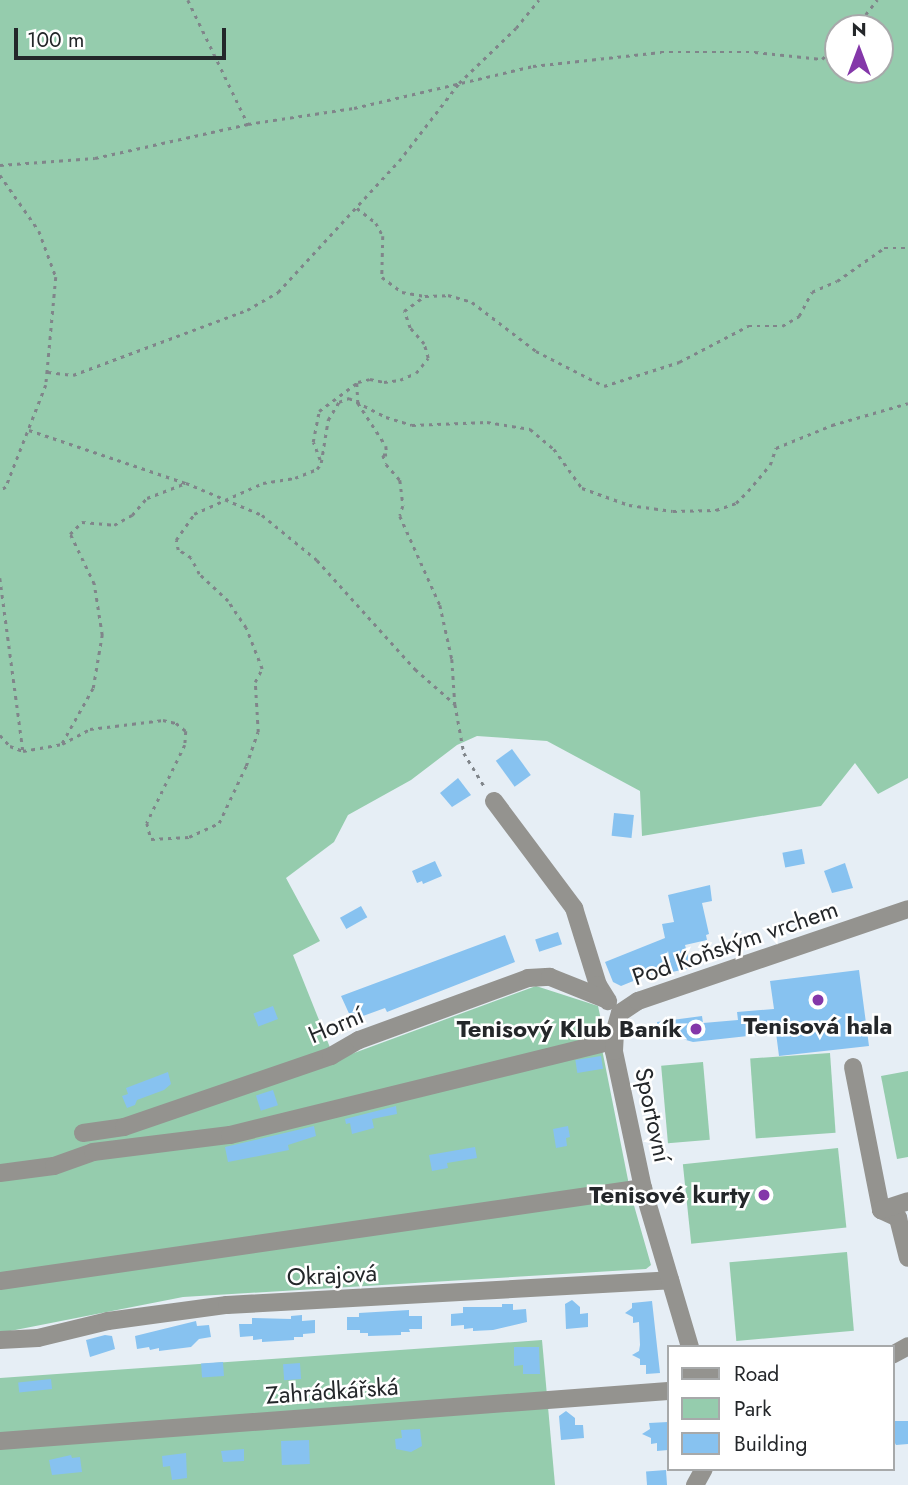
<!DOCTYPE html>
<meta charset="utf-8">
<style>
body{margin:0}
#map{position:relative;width:908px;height:1485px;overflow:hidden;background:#e6eef5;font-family:Jost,sans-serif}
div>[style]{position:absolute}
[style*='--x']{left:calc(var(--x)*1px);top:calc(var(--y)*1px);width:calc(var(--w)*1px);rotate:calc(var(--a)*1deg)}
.green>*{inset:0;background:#95ccad;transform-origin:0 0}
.building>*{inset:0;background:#87c2f0;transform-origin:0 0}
.path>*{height:2.5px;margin-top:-1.25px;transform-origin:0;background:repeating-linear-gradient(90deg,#80858a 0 3.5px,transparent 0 8.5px)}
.minor>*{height:18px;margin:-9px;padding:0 9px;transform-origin:9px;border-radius:9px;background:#94938f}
.dots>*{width:19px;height:19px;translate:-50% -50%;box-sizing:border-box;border:4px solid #fff;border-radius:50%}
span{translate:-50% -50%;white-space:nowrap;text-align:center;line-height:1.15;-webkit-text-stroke:5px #fff;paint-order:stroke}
.street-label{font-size:24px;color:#24272a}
.poi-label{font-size:24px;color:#24272a;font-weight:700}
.right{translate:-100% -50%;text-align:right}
.legend{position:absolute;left:667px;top:1345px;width:228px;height:126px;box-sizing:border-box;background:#fff;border:2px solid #a7a9aa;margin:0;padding:9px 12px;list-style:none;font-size:21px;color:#24272a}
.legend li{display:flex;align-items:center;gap:14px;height:35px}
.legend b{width:35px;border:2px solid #a7a9aa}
.north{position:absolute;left:824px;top:14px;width:70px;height:70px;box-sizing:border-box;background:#fff;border:2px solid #a7a9aa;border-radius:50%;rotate:0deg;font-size:19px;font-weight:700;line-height:28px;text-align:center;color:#24272a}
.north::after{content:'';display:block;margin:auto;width:24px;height:32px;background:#8437a9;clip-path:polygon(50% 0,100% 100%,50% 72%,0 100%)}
.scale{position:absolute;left:14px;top:28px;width:212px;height:32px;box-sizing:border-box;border:4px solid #24272a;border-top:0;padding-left:9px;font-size:21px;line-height:24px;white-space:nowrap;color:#24272a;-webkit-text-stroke:5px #fff;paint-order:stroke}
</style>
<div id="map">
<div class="green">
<div style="clip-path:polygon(evenodd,0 0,908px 0,908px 778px,878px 794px,855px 763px,821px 806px,642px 836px,640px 791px,547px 741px,477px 736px,457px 745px,411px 780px,348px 815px,334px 842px,286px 878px,320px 941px,293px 955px,335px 1060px,536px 986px,598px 1006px,603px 1029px,601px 1044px,631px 1195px,651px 1265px,646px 1269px,183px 1297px,0 1333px,0 0,838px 28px,880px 28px,880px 70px,838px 70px,838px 28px)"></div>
<div style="left:830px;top:1053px;width:80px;height:80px;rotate:86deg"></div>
<div style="left:703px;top:1062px;width:78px;height:42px;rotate:85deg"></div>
<div style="clip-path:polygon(908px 1071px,908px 1157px,897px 1159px,881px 1076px)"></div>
<div style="left:838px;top:1148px;width:80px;height:156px;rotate:84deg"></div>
<div style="left:847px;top:1252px;width:79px;height:118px;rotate:85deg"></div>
<div style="clip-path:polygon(542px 1340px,555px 1485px,0 1485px,0 1378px)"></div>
</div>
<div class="building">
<div style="left:512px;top:749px;width:32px;height:20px;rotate:54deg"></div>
<div style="clip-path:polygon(458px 778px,471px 795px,452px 807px,440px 793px)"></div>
<div style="left:614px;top:813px;width:20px;height:23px;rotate:6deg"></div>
<div style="left:802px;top:849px;width:15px;height:20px;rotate:79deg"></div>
<div style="clip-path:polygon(435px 861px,442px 876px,423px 884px,422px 881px,417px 883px,412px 871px)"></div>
<div style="clip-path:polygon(845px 863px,853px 888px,832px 893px,824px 871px)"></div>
<div style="clip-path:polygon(710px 885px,712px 901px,702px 903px,709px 934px,706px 935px,707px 940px,685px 945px,691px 968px,672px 972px,668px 951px,658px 971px,621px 986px,613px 982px,605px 962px,665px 938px,662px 924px,674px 922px,668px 895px)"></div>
<div style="left:361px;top:906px;width:13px;height:24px;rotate:61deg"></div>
<div style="left:558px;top:932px;width:13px;height:24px;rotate:72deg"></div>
<div style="clip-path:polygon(505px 935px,515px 962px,387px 1012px,385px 1008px,352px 1020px,341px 996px)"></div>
<div style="clip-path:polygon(859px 970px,869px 1046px,779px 1056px,776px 1033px,693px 1042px,679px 1038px,659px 1040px,657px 1022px,702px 1016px,703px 1023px,738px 1020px,737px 1012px,774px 1009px,770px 981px)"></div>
<div style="left:273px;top:1006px;width:14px;height:21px;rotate:69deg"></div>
<div style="left:601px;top:1056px;width:13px;height:26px;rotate:81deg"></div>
<div style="clip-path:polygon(168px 1072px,171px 1084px,164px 1090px,137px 1100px,135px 1105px,127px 1108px,122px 1096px,128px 1094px,126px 1088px)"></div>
<div style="left:273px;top:1090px;width:16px;height:18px;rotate:72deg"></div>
<div style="clip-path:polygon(396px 1106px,397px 1114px,372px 1119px,374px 1128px,352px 1134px,350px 1123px,346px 1124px,345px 1119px)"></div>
<div style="clip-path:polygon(314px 1126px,316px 1136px,288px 1145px,289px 1150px,228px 1162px,225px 1147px)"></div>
<div style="clip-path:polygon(568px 1126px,570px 1137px,566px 1138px,567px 1146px,556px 1148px,553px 1129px)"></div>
<div style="clip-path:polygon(475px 1147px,477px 1158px,447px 1163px,448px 1168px,432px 1171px,429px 1155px)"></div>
<div style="clip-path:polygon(572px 1300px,580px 1307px,580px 1314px,588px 1313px,588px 1327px,566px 1329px,565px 1304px)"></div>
<div style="clip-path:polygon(652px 1301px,660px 1373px,646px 1374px,646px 1365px,640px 1365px,640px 1359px,632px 1355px,639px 1351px,640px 1345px,639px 1322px,633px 1323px,633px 1317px,625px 1313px,632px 1308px,632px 1303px)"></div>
<div style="clip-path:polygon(502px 1304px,513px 1304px,513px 1310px,526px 1309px,527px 1322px,493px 1330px,473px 1331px,473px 1328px,464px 1329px,464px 1325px,451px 1326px,451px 1314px,463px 1313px,463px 1307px,502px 1307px)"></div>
<div style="clip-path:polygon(409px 1310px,409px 1316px,422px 1316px,422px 1329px,409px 1329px,410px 1332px,401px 1332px,401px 1335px,368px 1336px,368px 1333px,360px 1333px,360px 1330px,347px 1330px,347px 1317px,359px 1317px,359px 1313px)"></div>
<div style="clip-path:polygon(302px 1315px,302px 1321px,315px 1320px,315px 1333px,303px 1334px,303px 1337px,294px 1337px,294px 1340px,262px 1342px,262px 1339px,253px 1340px,253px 1336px,240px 1337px,239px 1324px,252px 1324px,252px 1318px,291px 1319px,291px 1316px)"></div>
<div style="clip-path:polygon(196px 1321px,197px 1326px,209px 1325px,211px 1337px,199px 1339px,191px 1347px,159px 1351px,159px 1348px,150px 1350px,149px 1347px,137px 1349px,135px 1336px)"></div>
<div style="clip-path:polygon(105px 1335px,112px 1336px,115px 1349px,90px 1357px,86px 1340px)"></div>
<div style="clip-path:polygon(514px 1347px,539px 1347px,540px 1374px,523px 1374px,523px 1365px,514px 1366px)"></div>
<div style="left:223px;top:1362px;width:14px;height:22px;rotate:86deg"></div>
<div style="left:300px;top:1363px;width:16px;height:17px;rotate:86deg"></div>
<div style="left:51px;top:1379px;width:10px;height:33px;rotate:84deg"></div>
<div style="clip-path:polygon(566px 1411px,575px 1418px,575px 1425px,583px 1425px,584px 1438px,561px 1440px,559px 1416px)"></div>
<div style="clip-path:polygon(895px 1421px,908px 1421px,908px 1444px,896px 1445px,892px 1438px)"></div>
<div style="clip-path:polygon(668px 1422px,668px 1450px,657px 1451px,657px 1443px,651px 1444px,651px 1438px,642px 1434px,650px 1429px,649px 1423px)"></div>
<div style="clip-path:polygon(420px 1429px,422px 1446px,411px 1452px,396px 1449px,395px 1439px,402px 1438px,401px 1430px)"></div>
<div style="left:309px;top:1440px;width:24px;height:28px;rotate:88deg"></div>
<div style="clip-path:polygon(244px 1449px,244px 1461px,223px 1462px,221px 1451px)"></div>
<div style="clip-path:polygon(186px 1453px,187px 1478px,172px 1480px,170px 1466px,163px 1467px,162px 1456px)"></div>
<div style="clip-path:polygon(71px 1455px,72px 1458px,80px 1457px,82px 1472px,52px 1475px,49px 1460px)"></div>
<div style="left:666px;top:1470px;width:15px;height:20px;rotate:86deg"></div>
</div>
<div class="path">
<div style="--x:188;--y:0;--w:138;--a:64.2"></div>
<div style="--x:855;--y:28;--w:36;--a:-52"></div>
<div style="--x:0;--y:165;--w:95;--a:-4.2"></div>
<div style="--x:95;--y:158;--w:157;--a:-12.5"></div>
<div style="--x:248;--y:124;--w:107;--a:-8.6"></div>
<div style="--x:354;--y:108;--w:184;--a:-13.2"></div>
<div style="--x:533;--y:66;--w:129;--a:-6.2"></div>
<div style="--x:661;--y:52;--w:94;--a:0"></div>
<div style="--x:755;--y:52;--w:67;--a:6"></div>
<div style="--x:822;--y:59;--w:21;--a:-41"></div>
<div style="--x:0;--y:175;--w:68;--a:55.1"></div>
<div style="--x:39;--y:231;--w:49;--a:69.7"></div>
<div style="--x:56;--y:277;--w:108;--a:95.3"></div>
<div style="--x:46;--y:385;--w:110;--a:111.4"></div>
<div style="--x:6;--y:487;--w:7;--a:146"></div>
<div style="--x:357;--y:208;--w:24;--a:38"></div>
<div style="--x:376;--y:223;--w:15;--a:62"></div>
<div style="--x:383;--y:236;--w:41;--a:91.4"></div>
<div style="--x:382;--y:277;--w:25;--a:37"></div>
<div style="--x:402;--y:292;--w:23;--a:10"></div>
<div style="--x:425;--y:296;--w:23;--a:-2"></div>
<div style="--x:448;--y:295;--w:25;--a:16"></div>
<div style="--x:472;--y:302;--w:81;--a:37.4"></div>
<div style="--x:536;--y:351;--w:76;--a:27.2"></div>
<div style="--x:604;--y:386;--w:79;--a:-17.7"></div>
<div style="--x:679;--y:362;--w:78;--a:-27.6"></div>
<div style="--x:748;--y:326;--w:34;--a:0"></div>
<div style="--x:782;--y:326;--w:20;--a:-30"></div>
<div style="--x:799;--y:316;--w:27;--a:-62"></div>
<div style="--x:812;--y:292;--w:27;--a:-24"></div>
<div style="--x:837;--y:281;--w:57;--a:-35.1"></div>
<div style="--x:884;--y:248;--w:24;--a:0"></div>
<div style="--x:48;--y:372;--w:25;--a:7"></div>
<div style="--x:73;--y:375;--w:186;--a:-20.5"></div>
<div style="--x:247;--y:310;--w:36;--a:-30"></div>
<div style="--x:278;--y:292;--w:178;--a:-47.3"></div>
<div style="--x:399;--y:161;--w:98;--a:-52.4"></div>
<div style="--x:459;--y:83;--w:79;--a:-44"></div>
<div style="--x:516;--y:28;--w:36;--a:-51"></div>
<div style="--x:357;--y:383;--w:20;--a:87"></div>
<div style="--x:358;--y:403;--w:51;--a:56.9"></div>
<div style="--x:386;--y:446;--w:9;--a:84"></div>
<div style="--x:387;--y:455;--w:4;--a:180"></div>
<div style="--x:383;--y:455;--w:9;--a:72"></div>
<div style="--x:386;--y:464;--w:21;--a:49"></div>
<div style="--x:400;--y:480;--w:26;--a:83"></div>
<div style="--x:403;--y:506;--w:10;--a:107"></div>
<div style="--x:400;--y:516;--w:98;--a:65.8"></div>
<div style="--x:440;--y:605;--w:55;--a:77.5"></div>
<div style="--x:452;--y:659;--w:45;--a:86.2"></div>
<div style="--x:29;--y:430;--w:166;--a:18.7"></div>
<div style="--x:186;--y:483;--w:82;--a:22.8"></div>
<div style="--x:262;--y:515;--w:71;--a:39.3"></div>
<div style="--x:317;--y:560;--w:147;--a:48"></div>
<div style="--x:415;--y:669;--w:53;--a:41.2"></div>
<div style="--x:455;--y:704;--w:50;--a:79.6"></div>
<div style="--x:464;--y:753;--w:42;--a:58.6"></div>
<div style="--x:320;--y:460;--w:19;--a:-111"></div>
<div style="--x:313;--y:442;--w:32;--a:-79"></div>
<div style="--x:319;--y:411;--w:49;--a:-36.6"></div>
<div style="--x:358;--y:382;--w:12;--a:-14"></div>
<div style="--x:370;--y:379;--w:14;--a:12"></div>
<div style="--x:384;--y:382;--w:16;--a:-7"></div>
<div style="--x:400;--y:380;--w:17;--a:-24"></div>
<div style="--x:416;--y:373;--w:19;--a:-51"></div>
<div style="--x:428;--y:358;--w:15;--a:-106"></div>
<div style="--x:424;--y:344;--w:21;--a:-131"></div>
<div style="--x:410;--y:328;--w:18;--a:-109"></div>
<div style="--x:404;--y:311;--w:26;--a:-36"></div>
<div style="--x:321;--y:463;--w:44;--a:-80.8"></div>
<div style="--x:328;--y:420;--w:21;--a:-59"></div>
<div style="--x:339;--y:402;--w:11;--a:-22"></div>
<div style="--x:349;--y:398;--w:42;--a:27.2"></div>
<div style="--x:386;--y:417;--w:27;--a:17"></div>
<div style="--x:412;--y:425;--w:75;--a:-2.3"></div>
<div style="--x:487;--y:422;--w:44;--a:9.2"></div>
<div style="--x:530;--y:429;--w:31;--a:40"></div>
<div style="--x:554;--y:449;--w:48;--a:54.3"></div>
<div style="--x:582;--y:488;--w:50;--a:19.9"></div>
<div style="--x:629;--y:505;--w:44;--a:7.8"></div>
<div style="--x:673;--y:511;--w:43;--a:-1.3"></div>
<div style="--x:716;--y:510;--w:21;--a:-19"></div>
<div style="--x:736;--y:503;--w:17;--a:-45"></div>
<div style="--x:748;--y:491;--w:34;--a:-50"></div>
<div style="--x:770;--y:465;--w:18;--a:-71"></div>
<div style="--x:776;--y:448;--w:61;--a:-22.3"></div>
<div style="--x:832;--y:425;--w:79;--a:-16.1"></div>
<div style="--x:0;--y:578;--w:175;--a:82.4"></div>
<div style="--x:0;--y:735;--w:15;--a:48"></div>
<div style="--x:10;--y:746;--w:14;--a:21"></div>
<div style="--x:23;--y:751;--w:40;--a:-10"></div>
<div style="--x:62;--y:744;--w:32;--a:-28"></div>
<div style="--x:90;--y:729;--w:74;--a:-7"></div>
<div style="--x:163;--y:720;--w:13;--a:13"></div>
<div style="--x:176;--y:723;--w:13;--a:39"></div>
<div style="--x:186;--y:731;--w:14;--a:94"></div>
<div style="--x:185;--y:745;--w:87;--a:116"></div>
<div style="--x:147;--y:823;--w:16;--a:76"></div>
<div style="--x:151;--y:839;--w:38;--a:-3"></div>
<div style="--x:189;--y:837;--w:33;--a:-25"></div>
<div style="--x:219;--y:823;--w:63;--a:-64.7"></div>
<div style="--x:246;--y:766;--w:36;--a:-71"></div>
<div style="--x:258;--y:732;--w:50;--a:-93.4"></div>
<div style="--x:255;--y:682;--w:15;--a:-62"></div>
<div style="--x:262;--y:669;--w:44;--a:-111.3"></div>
<div style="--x:246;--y:628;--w:32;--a:-124"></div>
<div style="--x:228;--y:601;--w:40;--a:-137"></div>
<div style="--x:199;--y:574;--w:18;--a:-117"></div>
<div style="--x:191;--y:558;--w:15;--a:-148"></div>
<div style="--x:178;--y:550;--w:10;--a:-101"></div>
<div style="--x:176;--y:540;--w:32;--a:-55"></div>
<div style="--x:194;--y:514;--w:76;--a:-24.2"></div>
<div style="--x:263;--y:483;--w:32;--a:-9"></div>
<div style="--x:295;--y:478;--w:24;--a:-22"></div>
<div style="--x:317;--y:469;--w:7;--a:-56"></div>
<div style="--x:62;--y:743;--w:63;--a:-60.6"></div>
<div style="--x:93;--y:688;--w:54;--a:-80.4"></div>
<div style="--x:102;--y:635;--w:52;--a:-98.9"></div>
<div style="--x:94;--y:584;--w:55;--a:-115.6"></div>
<div style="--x:70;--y:534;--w:17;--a:-45"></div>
<div style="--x:82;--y:522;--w:32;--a:5"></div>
<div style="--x:114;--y:525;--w:21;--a:-29"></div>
<div style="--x:132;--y:515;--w:23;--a:-49"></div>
<div style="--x:147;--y:498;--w:42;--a:-21"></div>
</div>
<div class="minor">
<div style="--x:494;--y:801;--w:134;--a:53.2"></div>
<div style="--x:574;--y:908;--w:81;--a:72.7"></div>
<div style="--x:598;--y:985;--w:19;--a:58"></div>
<div style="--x:853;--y:1067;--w:146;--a:78.9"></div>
<div style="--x:881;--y:1210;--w:19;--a:25"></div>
<div style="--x:898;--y:1218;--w:41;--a:76"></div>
<div style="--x:83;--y:1133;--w:41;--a:-8.3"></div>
<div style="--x:124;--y:1127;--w:219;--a:-18.9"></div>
<div style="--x:331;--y:1056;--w:32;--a:-30"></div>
<div style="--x:359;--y:1040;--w:180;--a:-20.1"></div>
<div style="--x:528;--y:978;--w:22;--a:-3"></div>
<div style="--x:550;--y:977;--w:59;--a:21.8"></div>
<div style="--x:0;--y:1173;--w:54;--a:-7.4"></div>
<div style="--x:54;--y:1166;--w:41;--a:-19.7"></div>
<div style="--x:93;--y:1152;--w:138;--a:-7.1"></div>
<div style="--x:230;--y:1135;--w:395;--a:-13.8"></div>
<div style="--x:881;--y:1210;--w:28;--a:-18"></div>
<div style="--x:0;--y:1281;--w:650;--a:-8.23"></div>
<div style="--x:0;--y:1340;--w:38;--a:-3"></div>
<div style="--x:38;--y:1338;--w:72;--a:-13.7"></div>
<div style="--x:108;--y:1321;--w:120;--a:-7.7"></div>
<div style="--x:227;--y:1305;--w:444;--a:-3.2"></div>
<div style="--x:690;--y:1347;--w:166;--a:-106.5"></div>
<div style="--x:643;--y:1188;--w:140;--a:-102"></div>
<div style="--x:614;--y:1051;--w:21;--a:-87"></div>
<div style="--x:615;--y:1030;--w:18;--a:-74"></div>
<div style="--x:620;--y:1013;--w:22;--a:-34"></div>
<div style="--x:638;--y:1001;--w:285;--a:-18.8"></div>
<div style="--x:892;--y:1355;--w:18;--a:-29"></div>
<div style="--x:0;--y:1441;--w:670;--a:-4.28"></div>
<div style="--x:695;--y:1485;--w:18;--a:-61"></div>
</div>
<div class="dots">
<div style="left:818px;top:1000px;background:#8437a9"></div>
<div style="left:696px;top:1029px;background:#8437a9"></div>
<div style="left:764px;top:1195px;background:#8437a9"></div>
</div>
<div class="street-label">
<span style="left:735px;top:943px;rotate:-19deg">Pod Koňským vrchem</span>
<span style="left:336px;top:1025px;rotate:-23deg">Horní</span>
<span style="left:653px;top:1115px;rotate:78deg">Sportovní</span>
<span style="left:332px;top:1275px;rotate:-3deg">Okrajová</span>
<span style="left:332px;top:1391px;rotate:-4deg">Zahrádkářská</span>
</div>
<div class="poi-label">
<span style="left:818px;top:1026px">Tenisová hala</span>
<span class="right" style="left:682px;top:1029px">Tenisový Klub Baník</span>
<span class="right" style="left:750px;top:1195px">Tenisové kurty</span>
</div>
<ul class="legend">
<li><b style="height:9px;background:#94938f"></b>Road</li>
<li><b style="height:19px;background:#95ccad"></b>Park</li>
<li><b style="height:19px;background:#87c2f0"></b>Building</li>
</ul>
<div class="north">N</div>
<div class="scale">100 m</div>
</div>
